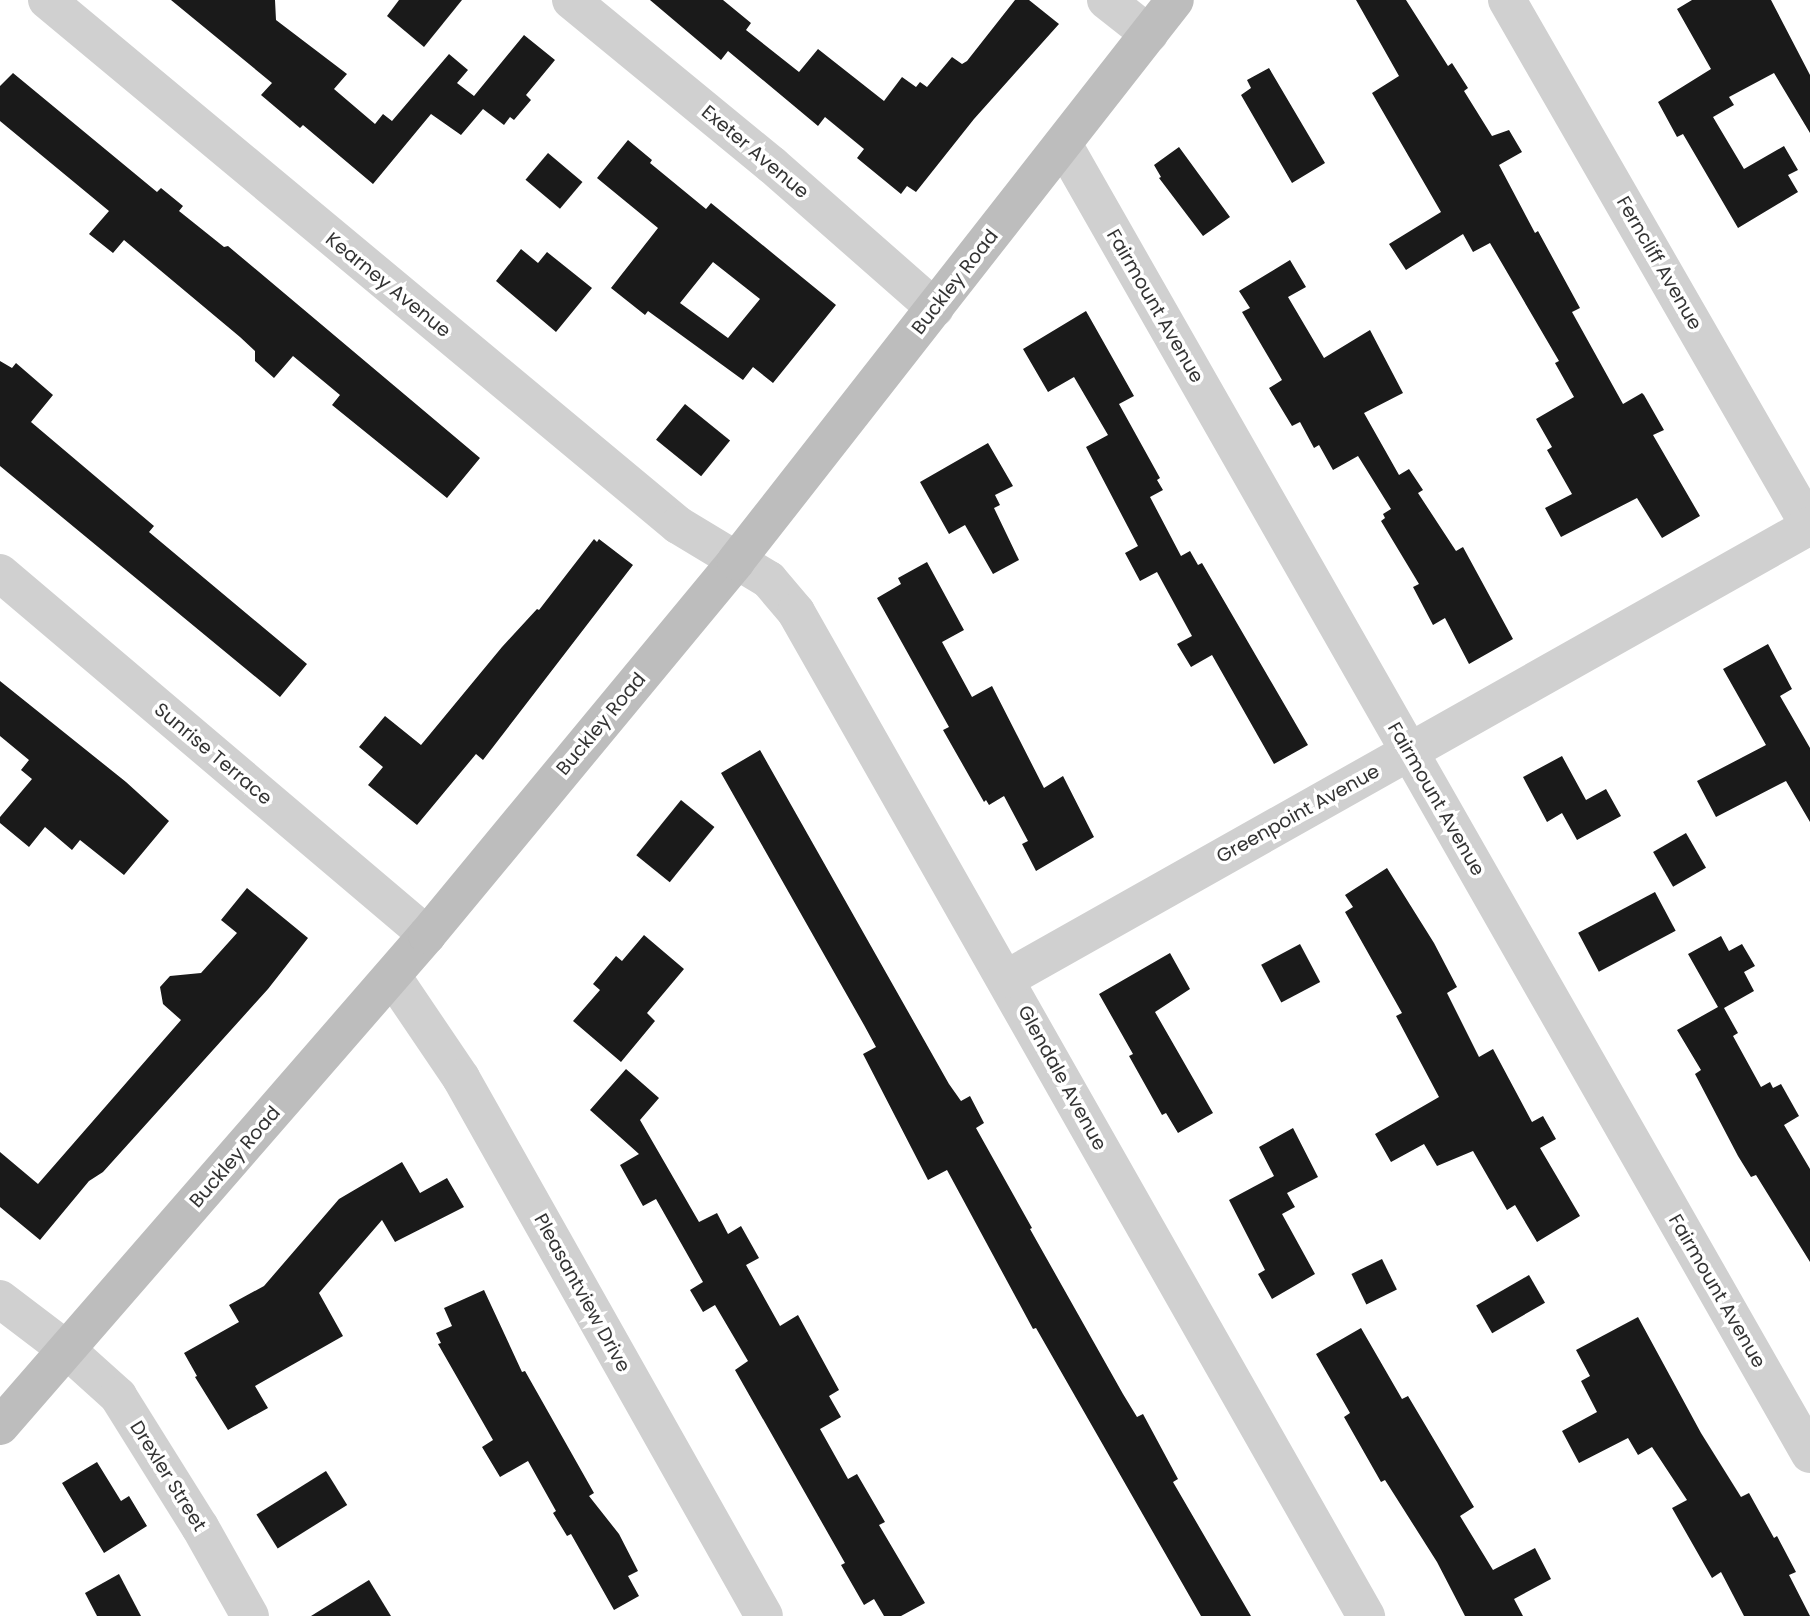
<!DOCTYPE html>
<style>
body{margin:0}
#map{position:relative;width:1810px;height:1616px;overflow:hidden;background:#fff;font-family:Poppins,sans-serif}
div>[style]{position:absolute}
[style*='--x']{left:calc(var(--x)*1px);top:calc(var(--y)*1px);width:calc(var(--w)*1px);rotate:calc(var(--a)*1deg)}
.building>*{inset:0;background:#1a1a1a;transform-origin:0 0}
.street>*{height:38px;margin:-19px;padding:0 19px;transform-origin:19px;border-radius:19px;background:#d0d0d0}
.secondary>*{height:38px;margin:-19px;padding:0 19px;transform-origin:19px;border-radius:19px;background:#bdbdbd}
span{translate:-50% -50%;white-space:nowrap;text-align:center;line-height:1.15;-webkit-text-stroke:7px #fff;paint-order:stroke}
.street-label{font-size:19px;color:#333}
</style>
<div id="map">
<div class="building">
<div style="clip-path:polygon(171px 0,275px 0,276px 20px,347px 74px,334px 89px,375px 124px,383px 114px,392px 121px,449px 54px,468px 70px,457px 83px,474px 96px,524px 35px,555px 60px,526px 95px,531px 100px,514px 120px,510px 117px,504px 125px,483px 109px,461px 135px,431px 114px,373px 184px,303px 125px,300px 128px,261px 95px,272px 83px)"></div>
<div style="clip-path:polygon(399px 0,462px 0,424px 47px,387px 16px)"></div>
<div style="clip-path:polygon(650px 0,723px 0,751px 23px,746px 30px,799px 72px,818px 49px,884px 101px,902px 77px,916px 87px,920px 82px,927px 87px,952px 57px,962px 64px,967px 61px,1015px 0,1029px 0,1059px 24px,974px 119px,916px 192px,907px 186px,901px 194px,857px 158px,864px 149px,825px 117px,818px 126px,728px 51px,721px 60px)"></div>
<div style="clip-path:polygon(1356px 0,1406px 0,1448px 66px,1452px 63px,1468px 88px,1464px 91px,1492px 136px,1509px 130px,1522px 152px,1499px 165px,1535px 233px,1538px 231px,1580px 308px,1572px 312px,1623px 404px,1642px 393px,1644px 395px,1664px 430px,1653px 435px,1700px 516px,1662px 538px,1637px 498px,1561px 537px,1545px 508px,1572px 494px,1547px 450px,1552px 447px,1536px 419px,1574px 397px,1555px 363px,1559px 361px,1490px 243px,1473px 252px,1463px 234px,1406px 270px,1389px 244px,1441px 212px,1372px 93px,1399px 76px)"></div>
<div style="clip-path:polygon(1692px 0,1771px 0,1810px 75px,1810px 133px,1774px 73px,1729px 97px,1734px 105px,1713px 117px,1744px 169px,1784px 146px,1798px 170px,1788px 175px,1798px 192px,1738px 228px,1683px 134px,1677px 137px,1658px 102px,1711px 69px,1677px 9px)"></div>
<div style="clip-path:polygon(1269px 68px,1325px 163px,1292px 183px,1241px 95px,1251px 88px,1247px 80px)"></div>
<div style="clip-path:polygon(13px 73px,157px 192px,161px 188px,183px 206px,179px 211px,224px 247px,228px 246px,480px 458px,447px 498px,332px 405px,340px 395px,293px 356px,274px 378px,255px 361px,255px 351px,240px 337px,124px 240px,113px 253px,89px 234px,109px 211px,0 121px,0 86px)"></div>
<div style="clip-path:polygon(evenodd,628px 140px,652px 160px,650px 163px,706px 209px,711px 203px,836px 305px,773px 383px,753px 367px,743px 380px,648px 311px,645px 315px,611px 288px,658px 228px,597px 178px,628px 140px,713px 262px,760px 299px,728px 338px,680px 303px,713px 262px)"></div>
<div style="clip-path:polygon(1179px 147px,1230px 217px,1203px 236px,1159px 178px,1161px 177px,1154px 165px)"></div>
<div style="left:548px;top:153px;width:45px;height:35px;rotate:40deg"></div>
<div style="clip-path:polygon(521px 249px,538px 263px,547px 252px,592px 288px,556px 332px,496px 281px)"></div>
<div style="clip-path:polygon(1290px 260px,1306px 287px,1288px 297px,1324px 358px,1370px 330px,1403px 393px,1364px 413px,1399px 475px,1409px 469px,1423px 490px,1418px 493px,1456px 551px,1463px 547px,1513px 639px,1469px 664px,1445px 618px,1433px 625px,1413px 587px,1419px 584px,1381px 521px,1385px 518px,1383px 514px,1391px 509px,1358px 456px,1333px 470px,1319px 445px,1314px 448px,1300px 422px,1292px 426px,1269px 388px,1282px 380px,1242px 312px,1250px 308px,1239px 291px)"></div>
<div style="clip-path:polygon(1086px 311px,1134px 396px,1119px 404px,1160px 478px,1157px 480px,1163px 490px,1150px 497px,1181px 556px,1190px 551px,1198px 565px,1202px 563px,1308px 745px,1274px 764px,1212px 655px,1191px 667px,1177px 644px,1192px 636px,1157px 572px,1140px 581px,1125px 553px,1138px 546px,1086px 447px,1108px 435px,1074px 377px,1048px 392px,1023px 349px)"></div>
<div style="clip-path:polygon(0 361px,12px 368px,16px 363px,53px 395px,31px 422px,154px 526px,149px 532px,307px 664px,280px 697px,0 466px)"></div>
<div style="left:685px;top:404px;width:58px;height:46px;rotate:39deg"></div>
<div style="clip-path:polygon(988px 443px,1013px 486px,995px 495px,1000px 505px,994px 508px,1019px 560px,993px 574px,965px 525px,949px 534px,920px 482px)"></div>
<div style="clip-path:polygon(594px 539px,597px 542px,599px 539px,633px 565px,483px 760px,476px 754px,417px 825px,368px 785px,383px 767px,359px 747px,385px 716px,421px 745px,502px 647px,537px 609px,539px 610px)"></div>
<div style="clip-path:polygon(927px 562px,964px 630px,942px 642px,972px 697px,992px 686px,1044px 788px,1063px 776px,1094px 837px,1036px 871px,1022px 844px,1028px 841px,1004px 796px,989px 805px,986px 800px,984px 802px,943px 730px,949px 727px,877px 598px,901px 584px,898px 578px)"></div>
<div style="clip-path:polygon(1768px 644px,1792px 689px,1780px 696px,1810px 748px,1810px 822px,1786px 781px,1716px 817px,1697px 781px,1766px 745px,1723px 669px)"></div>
<div style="clip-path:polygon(0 681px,126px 782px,169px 821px,124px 875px,80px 840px,72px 850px,45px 827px,29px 847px,0 823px,0 817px,32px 779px,21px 770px,29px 760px,0 736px)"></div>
<div style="clip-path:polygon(760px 750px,949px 1084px,961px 1101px,970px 1096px,984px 1123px,976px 1128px,1032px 1228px,1030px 1229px,1123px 1394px,1137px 1417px,1143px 1414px,1178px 1479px,1173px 1482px,1251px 1616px,1201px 1616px,1036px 1328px,1033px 1329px,947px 1170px,928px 1180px,863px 1054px,876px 1047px,864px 1025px,721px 773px)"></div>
<div style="clip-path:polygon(1562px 756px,1586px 800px,1606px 789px,1621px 816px,1577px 840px,1562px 813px,1547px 822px,1523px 777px)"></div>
<div style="left:681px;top:800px;width:43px;height:71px;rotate:39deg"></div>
<div style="left:1686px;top:833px;width:40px;height:38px;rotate:60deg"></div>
<div style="clip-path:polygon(1387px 868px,1434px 943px,1457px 987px,1447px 993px,1479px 1057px,1493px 1049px,1532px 1122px,1543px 1116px,1556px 1139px,1540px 1148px,1580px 1216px,1537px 1242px,1515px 1205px,1507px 1210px,1473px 1151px,1437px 1166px,1424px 1144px,1391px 1162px,1375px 1134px,1439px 1097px,1396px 1016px,1402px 1013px,1345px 912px,1353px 907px,1345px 895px)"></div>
<div style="clip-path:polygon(247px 888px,308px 938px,268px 989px,103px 1172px,89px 1181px,40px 1240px,0 1207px,0 1152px,38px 1184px,181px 1020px,163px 1004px,160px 987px,170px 976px,201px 973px,237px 933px,221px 920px)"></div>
<div style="left:1655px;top:892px;width:44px;height:87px;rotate:62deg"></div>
<div style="clip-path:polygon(644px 935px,684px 969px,647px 1013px,655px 1021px,621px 1062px,573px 1021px,600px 990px,593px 984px,616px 956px,622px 961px)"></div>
<div style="clip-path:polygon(1721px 936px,1729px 951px,1742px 944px,1755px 966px,1744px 972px,1754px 991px,1724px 1008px,1738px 1033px,1733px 1036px,1761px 1087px,1770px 1082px,1773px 1088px,1781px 1084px,1799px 1116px,1784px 1125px,1810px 1169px,1810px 1262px,1756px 1175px,1751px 1177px,1738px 1156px,1695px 1074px,1701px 1070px,1677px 1030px,1718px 1007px,1688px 954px)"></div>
<div style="left:1300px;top:944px;width:43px;height:44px;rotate:62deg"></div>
<div style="clip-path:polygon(1170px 953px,1190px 989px,1155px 1012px,1213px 1113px,1178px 1133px,1166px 1113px,1162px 1115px,1129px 1056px,1133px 1054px,1099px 994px)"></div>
<div style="clip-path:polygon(626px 1069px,659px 1098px,640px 1120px,699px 1222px,717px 1213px,728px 1234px,741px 1226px,759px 1258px,746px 1265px,780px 1326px,798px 1315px,839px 1390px,829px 1396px,841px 1417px,820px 1429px,848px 1479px,857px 1474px,885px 1522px,879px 1525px,925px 1603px,901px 1616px,884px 1616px,874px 1599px,864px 1605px,841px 1565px,845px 1563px,735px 1370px,748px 1361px,715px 1305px,703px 1312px,690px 1290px,703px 1282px,656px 1199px,643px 1206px,620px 1165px,639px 1154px,590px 1110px)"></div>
<div style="clip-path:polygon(1293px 1128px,1318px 1177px,1287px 1193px,1295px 1207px,1282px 1214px,1315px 1274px,1272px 1299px,1258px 1274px,1265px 1270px,1229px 1200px,1274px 1176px,1259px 1147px)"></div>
<div style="clip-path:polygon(402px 1162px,420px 1193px,447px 1178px,464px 1207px,395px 1242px,382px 1220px,319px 1293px,343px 1336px,255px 1386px,268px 1408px,228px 1430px,195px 1377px,197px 1376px,184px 1353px,239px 1322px,229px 1305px,264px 1286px,339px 1199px)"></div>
<div style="left:1382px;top:1259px;width:34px;height:34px;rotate:64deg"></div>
<div style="left:1529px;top:1275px;width:32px;height:61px;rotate:60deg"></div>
<div style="clip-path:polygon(484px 1290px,522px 1372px,525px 1371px,594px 1493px,589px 1496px,619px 1534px,638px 1571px,628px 1576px,639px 1596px,614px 1610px,571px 1534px,567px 1536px,553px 1513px,556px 1511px,528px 1461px,500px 1477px,482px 1447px,493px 1440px,438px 1344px,441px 1343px,436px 1333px,452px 1326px,444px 1308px)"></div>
<div style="clip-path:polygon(1638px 1317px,1701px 1433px,1741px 1497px,1749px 1493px,1774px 1538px,1777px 1536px,1796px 1572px,1789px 1575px,1810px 1616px,1744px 1616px,1721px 1572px,1712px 1578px,1672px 1508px,1687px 1500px,1652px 1447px,1638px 1455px,1628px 1438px,1579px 1463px,1562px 1431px,1597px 1412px,1581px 1381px,1590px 1376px,1576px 1350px)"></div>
<div style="clip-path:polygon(1361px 1328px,1402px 1399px,1408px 1396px,1474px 1507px,1460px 1516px,1493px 1570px,1535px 1548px,1551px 1579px,1514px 1599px,1523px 1616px,1465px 1616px,1437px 1562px,1385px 1480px,1381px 1482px,1344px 1417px,1350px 1413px,1316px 1354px)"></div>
<div style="clip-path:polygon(97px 1462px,121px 1501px,129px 1496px,147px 1526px,104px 1553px,62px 1483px)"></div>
<div style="left:326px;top:1471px;width:40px;height:82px;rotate:58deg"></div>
<div style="clip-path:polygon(119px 1574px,141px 1616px,97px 1616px,85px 1593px)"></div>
<div style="clip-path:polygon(369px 1580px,391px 1616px,311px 1616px)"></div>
</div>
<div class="street">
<div style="--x:47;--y:0;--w:821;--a:39.76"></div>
<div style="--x:678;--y:525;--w:106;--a:31.1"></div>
<div style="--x:769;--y:580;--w:42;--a:49.8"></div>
<div style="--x:796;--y:612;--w:1155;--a:60.42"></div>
<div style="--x:571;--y:0;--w:260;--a:39.4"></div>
<div style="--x:772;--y:165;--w:217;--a:41.3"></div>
<div style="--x:1106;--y:0;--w:55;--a:38.3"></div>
<div style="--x:1507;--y:0;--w:608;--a:60.1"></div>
<div style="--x:1063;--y:144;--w:1508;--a:60.31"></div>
<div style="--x:0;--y:573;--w:560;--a:40.29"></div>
<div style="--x:392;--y:976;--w:123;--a:55.9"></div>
<div style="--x:461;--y:1078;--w:617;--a:60.61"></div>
<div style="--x:1006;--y:979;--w:923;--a:-29.4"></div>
<div style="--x:0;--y:1299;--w:84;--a:37.3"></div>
<div style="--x:67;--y:1350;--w:69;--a:42"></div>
<div style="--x:118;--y:1396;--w:155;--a:58"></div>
<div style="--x:200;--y:1527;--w:102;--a:60.7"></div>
</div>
<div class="secondary">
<div style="--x:0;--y:1426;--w:651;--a:-48.99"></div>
<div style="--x:427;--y:935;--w:485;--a:-50.4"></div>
<div style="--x:736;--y:561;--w:712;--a:-51.96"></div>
</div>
<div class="street-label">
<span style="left:755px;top:152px;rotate:40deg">Exeter Avenue</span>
<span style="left:1659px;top:263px;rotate:60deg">Ferncliff Avenue</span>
<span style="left:955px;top:282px;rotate:-52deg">Buckley Road</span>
<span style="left:388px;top:285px;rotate:39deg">Kearney Avenue</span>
<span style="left:1155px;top:306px;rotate:60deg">Fairmount Avenue</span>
<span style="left:601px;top:724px;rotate:-50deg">Buckley Road</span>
<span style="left:213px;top:754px;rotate:40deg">Sunrise Terrace</span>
<span style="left:1436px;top:799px;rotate:60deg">Fairmount Avenue</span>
<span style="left:1298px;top:814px;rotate:-29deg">Greenpoint Avenue</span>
<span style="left:1062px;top:1078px;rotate:61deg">Glendale Avenue</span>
<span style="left:235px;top:1157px;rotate:-49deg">Buckley Road</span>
<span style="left:1717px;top:1291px;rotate:60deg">Fairmount Avenue</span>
<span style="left:582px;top:1293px;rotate:61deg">Pleasantview Drive</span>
<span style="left:168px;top:1476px;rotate:58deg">Drexler Street</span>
</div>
</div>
